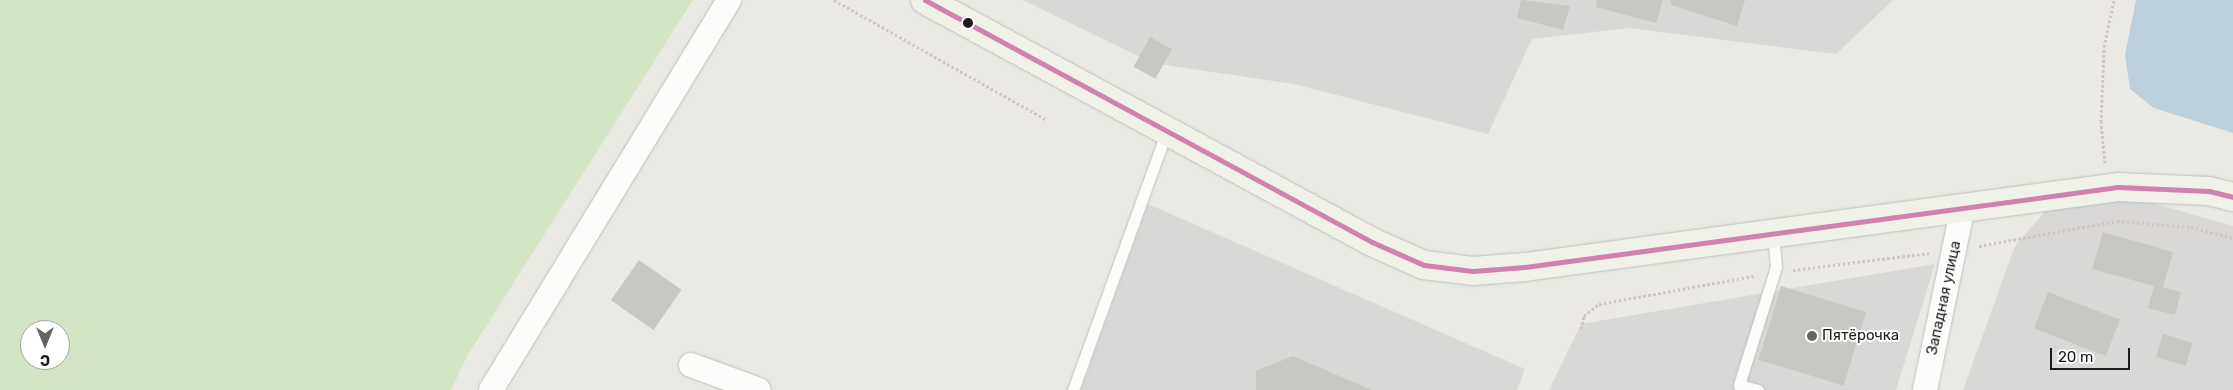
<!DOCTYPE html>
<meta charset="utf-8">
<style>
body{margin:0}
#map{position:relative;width:2233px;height:390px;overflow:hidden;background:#eae9e4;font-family:Rubik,sans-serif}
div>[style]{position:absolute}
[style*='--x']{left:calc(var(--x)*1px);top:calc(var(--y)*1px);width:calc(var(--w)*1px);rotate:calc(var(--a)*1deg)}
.residential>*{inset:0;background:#d9d8d6}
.religious>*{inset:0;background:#d8d8d6}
.grass>*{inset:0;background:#d3e5c5}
.water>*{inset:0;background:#bbd0da}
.building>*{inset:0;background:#c8c7c4;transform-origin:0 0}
.path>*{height:3px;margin-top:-1.5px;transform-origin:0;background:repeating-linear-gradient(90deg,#cfc6c3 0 2.5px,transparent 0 5px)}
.roads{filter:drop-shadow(0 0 1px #c0bfbd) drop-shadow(0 0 1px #c0bfbd)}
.lane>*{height:11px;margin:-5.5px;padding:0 5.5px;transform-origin:5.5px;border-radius:5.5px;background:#fcfcfb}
.street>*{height:24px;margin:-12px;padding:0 12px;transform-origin:12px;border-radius:12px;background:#fcfcfb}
.secondary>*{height:28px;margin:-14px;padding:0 14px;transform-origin:14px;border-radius:14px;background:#f0f2e9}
.bus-1>*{height:5px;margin:-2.5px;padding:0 2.5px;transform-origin:2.5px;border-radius:2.5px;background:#d281ae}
.dots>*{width:14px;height:14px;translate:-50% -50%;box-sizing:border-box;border:2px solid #fff;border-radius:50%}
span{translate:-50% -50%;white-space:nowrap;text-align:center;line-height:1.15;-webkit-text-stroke:4px #fff;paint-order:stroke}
.street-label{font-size:15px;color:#1c1c1c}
.poi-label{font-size:15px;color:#1c1c1c}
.left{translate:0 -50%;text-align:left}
.north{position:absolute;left:20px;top:320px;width:50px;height:50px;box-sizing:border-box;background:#fff;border:1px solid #a4a4a4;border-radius:50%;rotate:180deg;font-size:14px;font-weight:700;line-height:20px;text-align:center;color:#1c1c1c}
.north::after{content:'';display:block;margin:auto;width:18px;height:22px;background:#646462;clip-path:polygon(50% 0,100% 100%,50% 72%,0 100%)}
.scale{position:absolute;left:2050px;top:348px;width:80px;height:22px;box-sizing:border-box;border:2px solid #1c1c1c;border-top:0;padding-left:6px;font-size:15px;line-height:18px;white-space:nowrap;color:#1c1c1c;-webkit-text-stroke:4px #fff;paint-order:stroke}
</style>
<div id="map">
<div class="residential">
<div style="clip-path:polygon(1023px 0,1893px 0,1836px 54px,1629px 28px,1532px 39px,1488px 134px,1294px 84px,1152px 63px)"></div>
<div style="clip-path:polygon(2104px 189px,2233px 226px,2233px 390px,1963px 390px,2015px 246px,2062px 192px)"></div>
<div style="clip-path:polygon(1935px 264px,1896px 390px,1549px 390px,1581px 324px)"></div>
</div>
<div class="religious">
<div style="clip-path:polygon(1148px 204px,1525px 369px,1517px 390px,1081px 390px)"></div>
</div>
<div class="grass">
<div style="clip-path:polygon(evenodd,0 0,693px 0,466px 358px,451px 390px,0 390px,0 0,30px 330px,60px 330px,60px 360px,30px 360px,30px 330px)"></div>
</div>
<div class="water">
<div style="clip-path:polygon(2136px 0,2233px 0,2233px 133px,2154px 108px,2130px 89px,2125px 55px)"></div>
</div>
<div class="building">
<div style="clip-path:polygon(1521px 0,1570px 6px,1563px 30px,1517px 18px)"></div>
<div style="clip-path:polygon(1597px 0,1663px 0,1656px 23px,1596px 7px)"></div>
<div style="clip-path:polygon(1671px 0,1745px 0,1737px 26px,1671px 5px)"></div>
<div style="left:1150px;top:37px;width:25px;height:34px;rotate:29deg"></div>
<div style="clip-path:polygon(2103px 232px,2173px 252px,2163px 287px,2181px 292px,2175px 315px,2148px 308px,2154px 286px,2092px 269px)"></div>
<div style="left:639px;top:260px;width:52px;height:49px;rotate:35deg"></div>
<div style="left:1781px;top:286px;width:89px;height:77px;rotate:17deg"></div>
<div style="left:2048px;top:292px;width:77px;height:39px;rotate:21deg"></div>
<div style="left:2163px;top:334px;width:31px;height:24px;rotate:17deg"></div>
<div style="clip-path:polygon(1293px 356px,1372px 390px,1256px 390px,1256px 371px)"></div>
</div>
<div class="path">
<div style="--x:834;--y:0;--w:244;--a:29.4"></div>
<div style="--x:2105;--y:163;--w:41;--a:-95.6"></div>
<div style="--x:2101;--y:122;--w:75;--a:-87.7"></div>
<div style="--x:2104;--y:47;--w:48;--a:-78"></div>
<div style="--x:1979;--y:246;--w:140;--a:-10.3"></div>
<div style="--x:2117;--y:221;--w:74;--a:4.6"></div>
<div style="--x:2191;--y:227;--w:43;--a:14.7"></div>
<div style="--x:1793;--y:270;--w:137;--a:-7.1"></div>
<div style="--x:1581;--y:329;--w:13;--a:-77"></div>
<div style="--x:1584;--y:316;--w:19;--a:-39"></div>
<div style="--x:1599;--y:304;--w:157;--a:-10.3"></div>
</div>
<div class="roads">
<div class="lane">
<div style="--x:1073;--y:390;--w:276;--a:-70.1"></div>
<div style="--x:1758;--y:390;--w:20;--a:-165"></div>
<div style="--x:1739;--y:385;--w:124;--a:-72.6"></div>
<div style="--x:1776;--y:267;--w:34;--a:-95"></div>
</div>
<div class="street">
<div style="--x:691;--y:365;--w:72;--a:20.2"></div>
<div style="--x:491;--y:390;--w:457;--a:-58.6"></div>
<div style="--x:1925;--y:390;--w:187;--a:-78.3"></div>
</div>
<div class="secondary">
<div style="--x:925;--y:0;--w:508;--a:28.43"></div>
<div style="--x:1372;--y:242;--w:57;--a:23.9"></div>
<div style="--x:1424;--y:265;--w:49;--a:7"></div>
<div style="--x:1473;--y:271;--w:52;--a:-4.4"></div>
<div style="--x:1525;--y:267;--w:598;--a:-7.68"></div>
<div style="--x:2118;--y:187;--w:91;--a:2.5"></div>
<div style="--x:2209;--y:191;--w:25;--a:14"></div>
</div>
</div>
<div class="bus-1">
<div style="--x:925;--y:0;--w:508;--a:28.43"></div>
<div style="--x:1372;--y:242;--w:57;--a:23.9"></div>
<div style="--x:1424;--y:265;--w:49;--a:7"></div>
<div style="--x:1473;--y:271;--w:52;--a:-4.4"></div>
<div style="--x:1525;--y:267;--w:598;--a:-7.68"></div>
<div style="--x:2118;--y:187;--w:91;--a:2.5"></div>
<div style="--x:2209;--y:191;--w:25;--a:14"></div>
</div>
<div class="dots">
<div style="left:968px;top:23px;background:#1c1c1c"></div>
<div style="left:1812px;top:336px;background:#646462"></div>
</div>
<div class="street-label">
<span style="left:1944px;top:298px;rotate:-78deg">Западная улица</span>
</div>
<div class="poi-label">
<span class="left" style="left:1822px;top:336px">Пятёрочка</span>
</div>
<div class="north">С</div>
<div class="scale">20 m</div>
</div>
